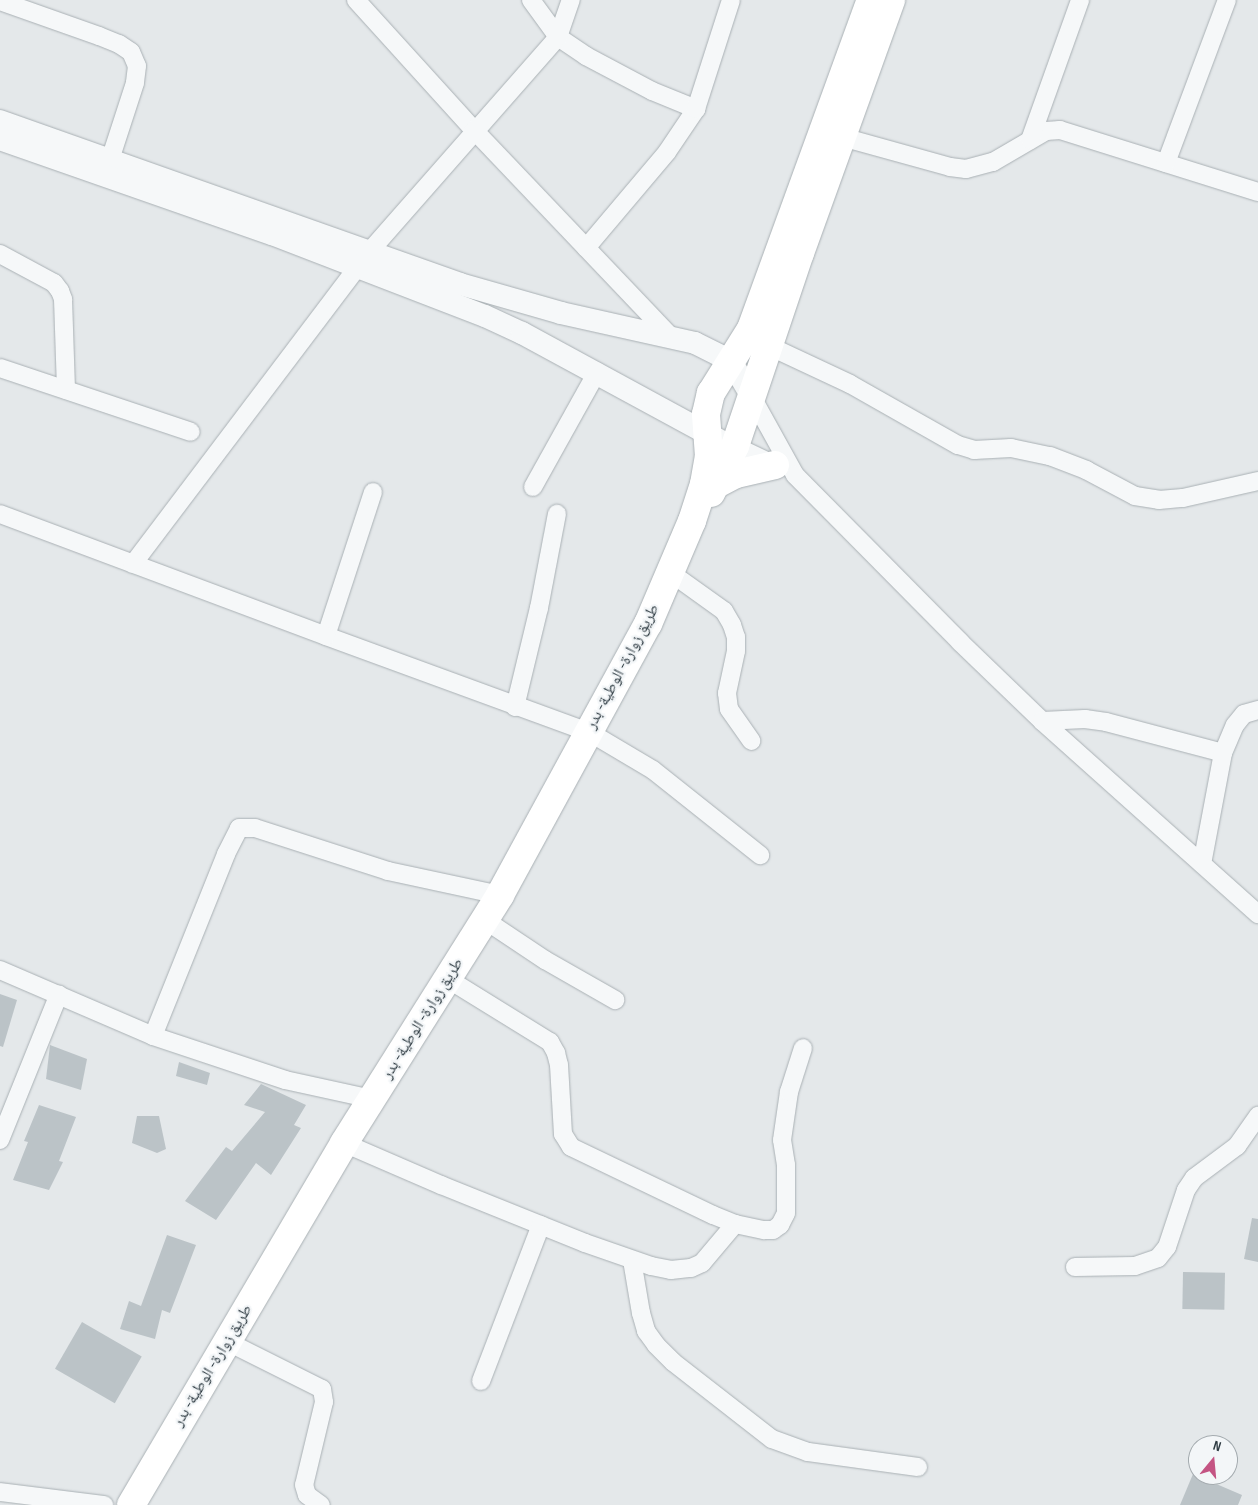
<!DOCTYPE html>
<meta charset="utf-8">
<style>
body{margin:0}
#map{position:relative;width:1258px;height:1505px;overflow:hidden;background:#e4e8ea;font-family:"Sofia Sans Condensed","Noto Naskh Arabic",sans-serif}
div>[style]{position:absolute}
[style*='--x']{left:calc(var(--x)*1px);top:calc(var(--y)*1px);width:calc(var(--w)*1px);rotate:calc(var(--a)*1deg)}
.building>*{inset:0;background:#bbc3c7;transform-origin:0 0}
.roads{filter:drop-shadow(0 0 1px #a9b0b4) drop-shadow(0 0 1px #a9b0b4)}
.minor>*{height:18px;margin:-9px;padding:0 9px;transform-origin:9px;border-radius:9px;background:#f6f8f9}
.tertiary>*{height:22px;margin:-11px;padding:0 11px;transform-origin:11px;border-radius:11px;background:#f6f8f9}
.trunk>*{height:28px;margin:-14px;padding:0 14px;transform-origin:14px;border-radius:14px;background:#fff}
span{translate:-50% -50%;white-space:nowrap;text-align:center;line-height:1.15;-webkit-text-stroke:4.5px #f3f6f8;paint-order:stroke}
.street-label{font-size:16px;color:#2d3a41}
.north{position:absolute;left:1188px;top:1435px;width:50px;height:50px;box-sizing:border-box;background:#f3f6f8;border:1px solid #a4abaf;border-radius:50%;rotate:17deg;font-size:14px;font-weight:700;line-height:20px;text-align:center;color:#2d3a41}
.north::after{content:'';display:block;margin:auto;width:18px;height:22px;background:#c45483;clip-path:polygon(50% 0,100% 100%,50% 72%,0 100%)}
</style>
<div id="map">
<div class="building">
<div style="clip-path:polygon(0 994px,17px 1000px,3px 1047px,0 1046px)"></div>
<div style="clip-path:polygon(50px 1045px,87px 1059px,81px 1090px,46px 1079px)"></div>
<div style="clip-path:polygon(179px 1062px,210px 1073px,207px 1085px,176px 1076px)"></div>
<div style="clip-path:polygon(261px 1084px,306px 1105px,294px 1125px,301px 1128px,271px 1175px,256px 1163px,216px 1220px,185px 1201px,226px 1147px,232px 1151px,265px 1112px,244px 1105px)"></div>
<div style="clip-path:polygon(39px 1105px,76px 1117px,59px 1161px,63px 1162px,49px 1190px,13px 1180px,28px 1142px,24px 1141px)"></div>
<div style="clip-path:polygon(137px 1116px,159px 1116px,166px 1149px,157px 1153px,132px 1143px)"></div>
<div style="clip-path:polygon(1252px 1218px,1258px 1219px,1258px 1262px,1244px 1259px)"></div>
<div style="clip-path:polygon(167px 1235px,196px 1245px,170px 1313px,162px 1310px,155px 1339px,120px 1329px,129px 1301px,141px 1306px)"></div>
<div style="left:1183px;top:1272px;width:42px;height:37px;rotate:1deg"></div>
<div style="left:82px;top:1322px;width:69px;height:54px;rotate:30deg"></div>
<div style="clip-path:polygon(1193px 1474px,1242px 1495px,1238px 1505px,1180px 1505px)"></div>
</div>
<div class="roads">
<div class="minor">
<div style="--x:356;--y:0;--w:176;--a:47.8"></div>
<div style="--x:474;--y:130;--w:284;--a:46.4"></div>
<div style="--x:531;--y:0;--w:46;--a:53.9"></div>
<div style="--x:558;--y:37;--w:34;--a:34"></div>
<div style="--x:586;--y:56;--w:75;--a:27.9"></div>
<div style="--x:652;--y:91;--w:48;--a:22.2"></div>
<div style="--x:0;--y:1;--w:105;--a:19.5"></div>
<div style="--x:99;--y:36;--w:22;--a:22"></div>
<div style="--x:119;--y:44;--w:14;--a:34"></div>
<div style="--x:131;--y:52;--w:15;--a:67"></div>
<div style="--x:137;--y:66;--w:17;--a:97"></div>
<div style="--x:135;--y:83;--w:81;--a:108"></div>
<div style="--x:842;--y:137;--w:112;--a:15.5"></div>
<div style="--x:950;--y:167;--w:16;--a:7"></div>
<div style="--x:966;--y:169;--w:28;--a:-15"></div>
<div style="--x:993;--y:162;--w:61;--a:-30.3"></div>
<div style="--x:1046;--y:131;--w:14;--a:-4"></div>
<div style="--x:1060;--y:130;--w:207;--a:17.4"></div>
<div style="--x:1030;--y:140;--w:149;--a:-70.3"></div>
<div style="--x:1166;--y:163;--w:174;--a:-69.5"></div>
<div style="--x:586;--y:248;--w:126;--a:-49.8"></div>
<div style="--x:667;--y:152;--w:52;--a:-56"></div>
<div style="--x:696;--y:109;--w:114;--a:-72.2"></div>
<div style="--x:0;--y:254;--w:61;--a:28.2"></div>
<div style="--x:54;--y:283;--w:10;--a:53"></div>
<div style="--x:60;--y:291;--w:9;--a:69"></div>
<div style="--x:63;--y:299;--w:91;--a:88.1"></div>
<div style="--x:769;--y:346;--w:89;--a:25.1"></div>
<div style="--x:850;--y:384;--w:124;--a:29.5"></div>
<div style="--x:958;--y:445;--w:17;--a:17"></div>
<div style="--x:974;--y:450;--w:37;--a:-3"></div>
<div style="--x:1011;--y:448;--w:40;--a:12"></div>
<div style="--x:1050;--y:456;--w:39;--a:21"></div>
<div style="--x:1086;--y:470;--w:55;--a:28"></div>
<div style="--x:1135;--y:496;--w:24;--a:9"></div>
<div style="--x:1159;--y:500;--w:24;--a:-5"></div>
<div style="--x:1183;--y:498;--w:77;--a:-12.8"></div>
<div style="--x:0;--y:368;--w:201;--a:18.5"></div>
<div style="--x:752;--y:397;--w:89;--a:61.1"></div>
<div style="--x:795;--y:475;--w:235;--a:45.3"></div>
<div style="--x:960;--y:642;--w:114;--a:43.9"></div>
<div style="--x:1042;--y:721;--w:290;--a:41.8"></div>
<div style="--x:735;--y:446;--w:47;--a:25.5"></div>
<div style="--x:533;--y:487;--w:132;--a:-60.9"></div>
<div style="--x:373;--y:492;--w:151;--a:108.1"></div>
<div style="--x:326;--y:636;--w:280;--a:20.1"></div>
<div style="--x:589;--y:732;--w:74;--a:30.7"></div>
<div style="--x:653;--y:770;--w:137;--a:38.5"></div>
<div style="--x:0;--y:514;--w:348;--a:20.5"></div>
<div style="--x:133;--y:564;--w:393;--a:-52.9"></div>
<div style="--x:370;--y:251;--w:285;--a:-48.7"></div>
<div style="--x:558;--y:37;--w:39;--a:-71"></div>
<div style="--x:671;--y:573;--w:65;--a:35.6"></div>
<div style="--x:724;--y:611;--w:16;--a:60"></div>
<div style="--x:732;--y:625;--w:13;--a:72"></div>
<div style="--x:736;--y:637;--w:14;--a:90"></div>
<div style="--x:736;--y:651;--w:43;--a:102.1"></div>
<div style="--x:727;--y:693;--w:16;--a:83"></div>
<div style="--x:729;--y:709;--w:39;--a:55"></div>
<div style="--x:515;--y:707;--w:102;--a:-76.4"></div>
<div style="--x:539;--y:608;--w:96;--a:-79.2"></div>
<div style="--x:1042;--y:721;--w:43;--a:-2.7"></div>
<div style="--x:1085;--y:719;--w:21;--a:8"></div>
<div style="--x:1106;--y:722;--w:121;--a:14.8"></div>
<div style="--x:1202;--y:864;--w:113;--a:-79.3"></div>
<div style="--x:1223;--y:753;--w:30;--a:-67"></div>
<div style="--x:1235;--y:725;--w:14;--a:-51"></div>
<div style="--x:1244;--y:714;--w:15;--a:-16"></div>
<div style="--x:485;--y:920;--w:72;--a:33.7"></div>
<div style="--x:545;--y:960;--w:81;--a:29.7"></div>
<div style="--x:0;--y:970;--w:167;--a:23.3"></div>
<div style="--x:153;--y:1036;--w:139;--a:18.4"></div>
<div style="--x:285;--y:1080;--w:89;--a:12.3"></div>
<div style="--x:448;--y:979;--w:120;--a:31.7"></div>
<div style="--x:550;--y:1042;--w:13;--a:61"></div>
<div style="--x:556;--y:1053;--w:12;--a:76"></div>
<div style="--x:559;--y:1065;--w:69;--a:86.7"></div>
<div style="--x:563;--y:1134;--w:15;--a:58"></div>
<div style="--x:571;--y:1147;--w:157;--a:25.6"></div>
<div style="--x:713;--y:1215;--w:24;--a:22"></div>
<div style="--x:735;--y:1224;--w:30;--a:12"></div>
<div style="--x:764;--y:1230;--w:9;--a:0"></div>
<div style="--x:773;--y:1230;--w:9;--a:-36"></div>
<div style="--x:780;--y:1225;--w:13;--a:-63"></div>
<div style="--x:786;--y:1213;--w:48;--a:-90"></div>
<div style="--x:786;--y:1165;--w:25;--a:-99"></div>
<div style="--x:782;--y:1140;--w:49;--a:-81.7"></div>
<div style="--x:789;--y:1092;--w:46;--a:-72.3"></div>
<div style="--x:153;--y:1036;--w:196;--a:-68.1"></div>
<div style="--x:226;--y:854;--w:29;--a:-63"></div>
<div style="--x:239;--y:828;--w:16;--a:0"></div>
<div style="--x:255;--y:828;--w:140;--a:17.9"></div>
<div style="--x:388;--y:871;--w:115;--a:12.1"></div>
<div style="--x:0;--y:1140;--w:157;--a:-68"></div>
<div style="--x:344;--y:1143;--w:106;--a:23.4"></div>
<div style="--x:441;--y:1185;--w:155;--a:21.9"></div>
<div style="--x:585;--y:1243;--w:70;--a:19.2"></div>
<div style="--x:651;--y:1266;--w:20;--a:11"></div>
<div style="--x:671;--y:1270;--w:20;--a:-6"></div>
<div style="--x:691;--y:1268;--w:12;--a:-24"></div>
<div style="--x:702;--y:1263;--w:51;--a:-49.8"></div>
<div style="--x:632;--y:1260;--w:54;--a:80.4"></div>
<div style="--x:641;--y:1313;--w:19;--a:74"></div>
<div style="--x:646;--y:1331;--w:17;--a:54"></div>
<div style="--x:656;--y:1345;--w:24;--a:45"></div>
<div style="--x:673;--y:1362;--w:125;--a:37.9"></div>
<div style="--x:772;--y:1439;--w:38;--a:20"></div>
<div style="--x:808;--y:1452;--w:111;--a:7.8"></div>
<div style="--x:1075;--y:1267;--w:60;--a:-1"></div>
<div style="--x:1135;--y:1266;--w:24;--a:-19"></div>
<div style="--x:1158;--y:1258;--w:14;--a:-51"></div>
<div style="--x:1167;--y:1247;--w:60;--a:-71.6"></div>
<div style="--x:1186;--y:1190;--w:14;--a:-56"></div>
<div style="--x:1194;--y:1178;--w:54;--a:-36.7"></div>
<div style="--x:1237;--y:1146;--w:37;--a:-55"></div>
<div style="--x:228;--y:1342;--w:105;--a:26.6"></div>
<div style="--x:322;--y:1389;--w:13;--a:81"></div>
<div style="--x:324;--y:1402;--w:85;--a:103.5"></div>
<div style="--x:304;--y:1485;--w:10;--a:73"></div>
<div style="--x:307;--y:1495;--w:17;--a:36"></div>
<div style="--x:481;--y:1381;--w:167;--a:-69"></div>
<div style="--x:0;--y:1492;--w:105;--a:7.1"></div>
</div>
<div class="tertiary">
<div style="--x:0;--y:121;--w:488;--a:19.5"></div>
<div style="--x:460;--y:284;--w:105;--a:16"></div>
<div style="--x:561;--y:313;--w:137;--a:12.6"></div>
<div style="--x:695;--y:343;--w:40;--a:26.6"></div>
<div style="--x:731;--y:361;--w:42;--a:59.7"></div>
<div style="--x:0;--y:139;--w:288;--a:19.3"></div>
<div style="--x:272;--y:234;--w:228;--a:21.1"></div>
<div style="--x:485;--y:316;--w:41;--a:24.7"></div>
<div style="--x:522;--y:333;--w:226;--a:28.5"></div>
</div>
<div class="trunk">
<div style="--x:717;--y:484;--w:21;--a:-28"></div>
<div style="--x:736;--y:474;--w:40;--a:-13"></div>
<div style="--x:711;--y:493;--w:53;--a:-62.9"></div>
<div style="--x:735;--y:446;--w:204;--a:-71.4"></div>
<div style="--x:800;--y:253;--w:269;--a:-70.2"></div>
<div style="--x:131;--y:1505;--w:420;--a:-59.5"></div>
<div style="--x:344;--y:1143;--w:293;--a:-57.8"></div>
<div style="--x:500;--y:895;--w:309;--a:-61.4"></div>
<div style="--x:648;--y:624;--w:112;--a:-66.9"></div>
<div style="--x:692;--y:521;--w:39;--a:-72"></div>
<div style="--x:704;--y:484;--w:27;--a:-80"></div>
<div style="--x:709;--y:457;--w:43;--a:-94"></div>
<div style="--x:706;--y:414;--w:22;--a:-77"></div>
<div style="--x:711;--y:393;--w:75;--a:-58"></div>
<div style="--x:751;--y:329;--w:350;--a:-70"></div>
</div>
</div>
<div class="street-label">
<span style="left:623px;top:667px;rotate:-62deg">طريق زوارة- الوطية- بدر</span>
<span style="left:423px;top:1019px;rotate:-58deg">طريق زوارة- الوطية- بدر</span>
<span style="left:213px;top:1366px;rotate:-59deg">طريق زوارة- الوطية- بدر</span>
</div>
<div class="north">N</div>
</div>
